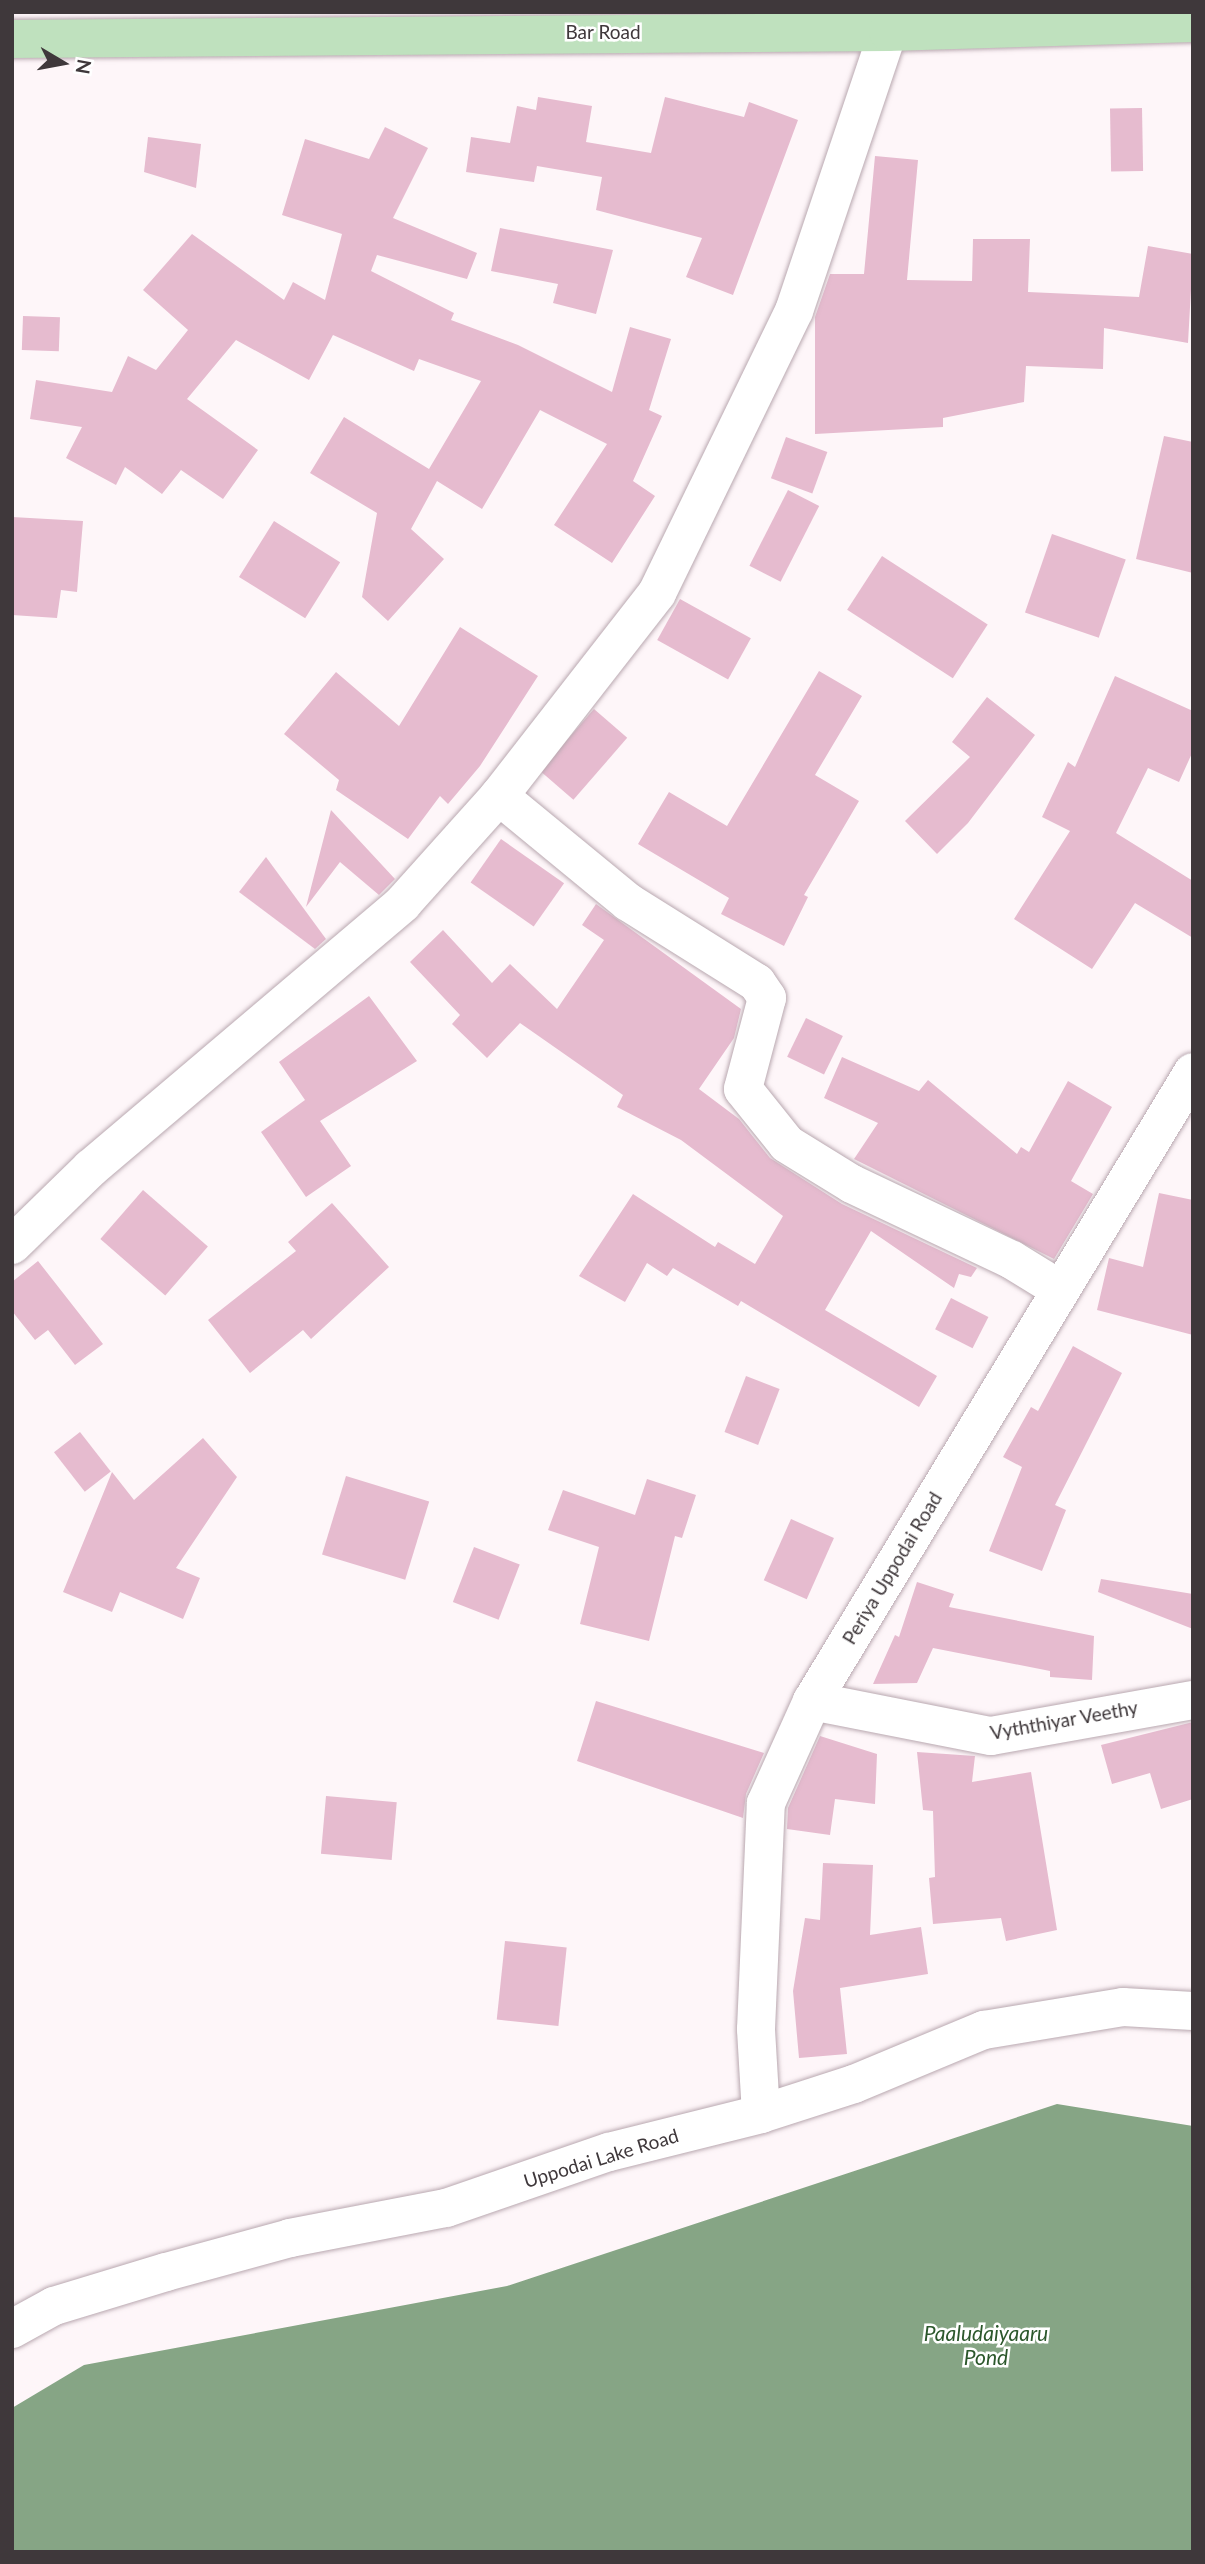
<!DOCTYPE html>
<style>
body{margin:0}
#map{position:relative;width:1205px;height:2564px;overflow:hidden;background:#fef6f9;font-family:Lato,sans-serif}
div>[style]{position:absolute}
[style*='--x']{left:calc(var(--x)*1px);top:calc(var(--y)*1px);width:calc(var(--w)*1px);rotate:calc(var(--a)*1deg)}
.water>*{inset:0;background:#86a585}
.building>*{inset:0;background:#e6bbcf;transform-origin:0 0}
.roads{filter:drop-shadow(0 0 2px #b9a8b0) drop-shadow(0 0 2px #b9a8b0)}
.minor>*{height:38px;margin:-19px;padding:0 19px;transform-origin:19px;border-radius:19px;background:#fff}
.tertiary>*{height:38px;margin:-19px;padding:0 19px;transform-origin:19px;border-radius:19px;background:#fff}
.primary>*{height:38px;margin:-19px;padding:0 19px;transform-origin:19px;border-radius:19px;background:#bfe1be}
span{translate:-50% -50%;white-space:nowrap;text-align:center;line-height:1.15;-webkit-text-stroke:5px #fff;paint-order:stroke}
.street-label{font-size:19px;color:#3f383b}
.water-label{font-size:21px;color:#2c582c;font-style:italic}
.frame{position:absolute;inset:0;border:14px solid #3f383b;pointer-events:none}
.north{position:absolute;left:28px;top:28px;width:70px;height:70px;-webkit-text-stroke:5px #fff;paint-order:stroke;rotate:100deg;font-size:19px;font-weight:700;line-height:28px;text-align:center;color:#3f383b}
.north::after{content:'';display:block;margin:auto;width:24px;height:32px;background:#3f383b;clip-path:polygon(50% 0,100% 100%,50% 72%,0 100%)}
</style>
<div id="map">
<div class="water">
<div style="clip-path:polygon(1057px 2104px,1193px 2126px,1193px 2552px,12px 2552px,12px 2408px,84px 2365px,507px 2286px)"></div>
</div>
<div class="building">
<div style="clip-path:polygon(538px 97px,592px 106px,586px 142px,651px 153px,665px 97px,744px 117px,749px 102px,798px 120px,733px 295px,686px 277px,702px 238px,596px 210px,602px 177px,537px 166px,534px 182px,466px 172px,471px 137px,510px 143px,517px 106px,536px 110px)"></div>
<div style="left:1142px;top:108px;width:63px;height:32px;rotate:89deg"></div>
<div style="clip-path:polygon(385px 127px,428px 148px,393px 218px,477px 253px,467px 279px,377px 255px,371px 271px,454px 313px,451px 320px,518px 345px,612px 392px,630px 327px,671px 339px,649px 410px,662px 416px,633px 481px,655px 496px,612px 563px,554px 525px,607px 444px,540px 410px,482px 509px,437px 481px,411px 529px,444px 559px,388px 621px,362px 597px,377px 513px,310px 473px,344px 417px,429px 469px,481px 381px,419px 359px,414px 371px,333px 335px,309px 380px,236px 340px,187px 399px,258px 450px,223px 499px,181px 470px,162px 494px,125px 467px,116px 485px,66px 458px,82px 427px,30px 419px,36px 380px,112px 392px,128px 356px,156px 370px,188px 330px,143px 290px,192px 234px,284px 300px,293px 282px,325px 300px,342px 234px,282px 215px,305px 139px,369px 159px)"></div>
<div style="clip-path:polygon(148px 137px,201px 144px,196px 188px,144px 172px)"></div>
<div style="clip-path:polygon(875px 156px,918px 160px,907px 280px,972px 281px,973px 239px,1030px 239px,1028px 292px,1139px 297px,1148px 246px,1193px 254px,1188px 343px,1104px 328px,1103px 369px,1026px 366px,1024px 402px,943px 418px,943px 427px,815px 434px,815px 317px,830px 274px,864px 274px)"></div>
<div style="clip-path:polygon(500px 228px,613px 250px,596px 314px,553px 303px,558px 284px,491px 271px)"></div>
<div style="left:23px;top:316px;width:37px;height:34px;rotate:2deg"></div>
<div style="clip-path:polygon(1164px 436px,1193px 442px,1193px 573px,1136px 559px)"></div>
<div style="left:786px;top:437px;width:44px;height:44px;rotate:20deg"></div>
<div style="left:788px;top:490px;width:35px;height:85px;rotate:27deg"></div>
<div style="clip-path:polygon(12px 517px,83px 521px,77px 592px,61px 590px,57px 618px,12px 615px)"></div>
<div style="left:274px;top:521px;width:78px;height:66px;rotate:32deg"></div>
<div style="left:1052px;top:534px;width:78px;height:83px;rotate:19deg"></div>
<div style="left:882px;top:556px;width:126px;height:64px;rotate:33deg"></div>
<div style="left:680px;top:599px;width:81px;height:47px;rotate:29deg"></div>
<div style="clip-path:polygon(460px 627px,538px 676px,480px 766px,448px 804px,440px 796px,408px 839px,336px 790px,339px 780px,284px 734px,336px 672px,399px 726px)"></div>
<div style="clip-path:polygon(819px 671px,862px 696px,815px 775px,859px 801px,804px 895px,808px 897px,784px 946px,721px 914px,729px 898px,638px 844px,669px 792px,727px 826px)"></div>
<div style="clip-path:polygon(1115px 676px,1193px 711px,1193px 751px,1179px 782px,1148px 768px,1116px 833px,1193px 881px,1193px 938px,1135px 903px,1092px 969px,1014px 919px,1070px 831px,1042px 817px,1068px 762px,1075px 767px)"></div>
<div style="clip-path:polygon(987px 697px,1035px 735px,968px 823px,937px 854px,905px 821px,970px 757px,952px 742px)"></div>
<div style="left:594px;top:709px;width:44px;height:82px;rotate:41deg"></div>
<div style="clip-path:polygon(331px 810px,395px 879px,379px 895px,340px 862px,306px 907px)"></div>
<div style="left:501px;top:839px;width:77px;height:53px;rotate:35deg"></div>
<div style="clip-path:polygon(266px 857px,326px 939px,315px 949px,239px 892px)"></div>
<div style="clip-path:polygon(596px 904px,741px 1009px,734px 1038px,699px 1089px,739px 1119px,770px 1158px,842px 1204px,977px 1268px,971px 1277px,959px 1274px,954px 1288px,871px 1231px,825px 1310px,937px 1376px,919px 1407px,741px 1301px,738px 1306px,673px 1268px,667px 1276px,647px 1263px,625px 1302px,579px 1276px,633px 1194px,715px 1247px,718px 1242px,755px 1264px,783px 1216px,681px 1140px,617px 1107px,623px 1095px,520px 1023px,487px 1058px,452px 1024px,460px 1015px,410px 962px,443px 930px,492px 983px,510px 964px,557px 1009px,604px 940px,582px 925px)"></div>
<div style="clip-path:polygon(369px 996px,417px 1061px,320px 1121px,351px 1166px,306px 1197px,261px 1132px,305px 1100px,279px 1062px)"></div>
<div style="left:806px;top:1018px;width:41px;height:43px;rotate:26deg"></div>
<div style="clip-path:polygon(842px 1057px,919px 1091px,928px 1080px,1017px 1154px,1021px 1147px,1029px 1152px,1068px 1081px,1112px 1107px,1071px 1181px,1093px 1194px,1054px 1259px,854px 1159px,878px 1123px,824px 1098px)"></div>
<div style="left:143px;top:1190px;width:86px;height:65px;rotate:41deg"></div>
<div style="clip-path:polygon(1159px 1193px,1193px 1200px,1193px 1335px,1097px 1310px,1109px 1258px,1143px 1267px)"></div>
<div style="clip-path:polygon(332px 1203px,389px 1267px,311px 1339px,303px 1330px,250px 1373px,208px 1320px,296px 1251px,288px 1242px)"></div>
<div style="clip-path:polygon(38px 1261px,103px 1344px,75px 1365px,48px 1330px,35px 1340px,12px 1311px,12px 1282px)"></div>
<div style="left:951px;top:1298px;width:42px;height:35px;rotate:27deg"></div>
<div style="clip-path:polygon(1073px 1346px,1122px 1373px,1055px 1505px,1066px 1510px,1042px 1571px,989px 1551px,1022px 1467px,1003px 1457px,1031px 1407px,1038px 1411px)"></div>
<div style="left:746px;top:1376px;width:36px;height:60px;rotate:21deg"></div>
<div style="left:80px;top:1432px;width:50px;height:33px;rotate:52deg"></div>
<div style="clip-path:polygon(203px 1438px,237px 1477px,176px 1568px,200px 1578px,183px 1619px,120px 1592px,112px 1612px,63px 1592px,112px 1472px,134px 1500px)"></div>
<div style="left:346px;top:1476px;width:87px;height:82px;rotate:17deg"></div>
<div style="clip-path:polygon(647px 1479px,696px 1495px,682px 1538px,675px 1536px,649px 1641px,580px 1624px,599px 1547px,548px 1530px,563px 1490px,635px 1515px)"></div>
<div style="left:791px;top:1519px;width:47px;height:67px;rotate:24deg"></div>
<div style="left:474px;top:1547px;width:49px;height:59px;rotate:21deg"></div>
<div style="clip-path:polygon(1101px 1579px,1193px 1594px,1193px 1629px,1098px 1592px)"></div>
<div style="clip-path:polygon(917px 1582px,954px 1594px,949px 1607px,1094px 1636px,1092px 1680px,1050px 1677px,1050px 1671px,933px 1648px,917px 1683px,873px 1684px,895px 1635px,899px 1637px)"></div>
<div style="clip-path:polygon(596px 1701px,764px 1753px,746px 1794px,743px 1818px,577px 1761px)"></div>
<div style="clip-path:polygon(1193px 1722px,1193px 1799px,1161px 1809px,1150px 1773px,1112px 1784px,1101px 1745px)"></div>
<div style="clip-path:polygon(820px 1736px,877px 1754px,875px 1804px,835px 1799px,830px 1835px,787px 1829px,788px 1808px)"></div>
<div style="clip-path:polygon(917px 1752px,975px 1756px,972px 1782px,1031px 1772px,1057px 1930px,1006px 1941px,1001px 1918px,933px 1924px,929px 1878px,935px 1877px,933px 1811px,923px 1810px)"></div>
<div style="left:326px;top:1796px;width:71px;height:58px;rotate:5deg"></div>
<div style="clip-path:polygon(823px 1863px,873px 1865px,870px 1935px,921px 1927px,928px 1974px,840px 1988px,847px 2054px,799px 2058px,793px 1991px,805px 1918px,820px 1920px)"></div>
<div style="left:505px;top:1941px;width:62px;height:79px;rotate:6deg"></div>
</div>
<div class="roads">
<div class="minor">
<div style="--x:499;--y:796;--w:167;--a:39.4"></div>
<div style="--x:628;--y:902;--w:152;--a:32.1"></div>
<div style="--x:757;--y:983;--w:18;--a:56"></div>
<div style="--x:767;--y:998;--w:94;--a:104.8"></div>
<div style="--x:743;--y:1089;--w:70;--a:51.3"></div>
<div style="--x:787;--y:1144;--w:76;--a:31.6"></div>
<div style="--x:852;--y:1184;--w:177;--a:25.4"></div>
<div style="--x:1012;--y:1260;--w:57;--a:31.5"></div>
<div style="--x:12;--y:1245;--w:110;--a:-44.3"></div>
<div style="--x:91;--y:1168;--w:409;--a:-40.3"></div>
<div style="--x:403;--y:903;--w:144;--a:-48.1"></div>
<div style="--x:499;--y:796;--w:257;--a:-52.1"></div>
<div style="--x:657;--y:593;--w:314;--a:-64.1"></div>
<div style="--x:794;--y:311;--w:294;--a:-71.4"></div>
<div style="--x:812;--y:1701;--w:182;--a:11.1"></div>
<div style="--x:991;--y:1736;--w:205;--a:-10.1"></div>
<div style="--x:761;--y:2114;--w:85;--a:-93.4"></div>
<div style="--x:756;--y:2029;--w:226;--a:-87.5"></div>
<div style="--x:766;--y:1803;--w:112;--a:-65.7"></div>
<div style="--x:812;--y:1701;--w:735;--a:-58.8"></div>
</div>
<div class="tertiary">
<div style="--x:12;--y:2329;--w:48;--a:-28.7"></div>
<div style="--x:54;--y:2306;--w:117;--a:-16.9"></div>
<div style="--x:166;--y:2272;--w:129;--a:-15.3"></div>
<div style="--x:290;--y:2238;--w:159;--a:-10.9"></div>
<div style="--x:446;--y:2208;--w:172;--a:-19"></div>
<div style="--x:609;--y:2152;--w:157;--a:-14"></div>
<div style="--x:761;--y:2114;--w:98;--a:-17.9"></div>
<div style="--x:854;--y:2084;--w:141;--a:-22.6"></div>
<div style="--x:984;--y:2030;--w:141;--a:-9.4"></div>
<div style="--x:1123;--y:2007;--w:70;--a:3.3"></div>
</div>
<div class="primary">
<div style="--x:12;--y:39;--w:876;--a:-0.46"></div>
<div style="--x:888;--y:32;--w:305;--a:-1.7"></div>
</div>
</div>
<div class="street-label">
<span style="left:603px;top:32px">Bar Road</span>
<span style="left:892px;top:1568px;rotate:-59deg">Periya Uppodai Road</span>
<span style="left:1064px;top:1720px;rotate:-10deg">Vyththiyar Veethy</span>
<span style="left:601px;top:2158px;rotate:-17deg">Uppodai Lake Road</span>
</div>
<div class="water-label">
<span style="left:986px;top:2345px">Paaludaiyaaru<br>Pond</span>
</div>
<div class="frame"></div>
<div class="north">N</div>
</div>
